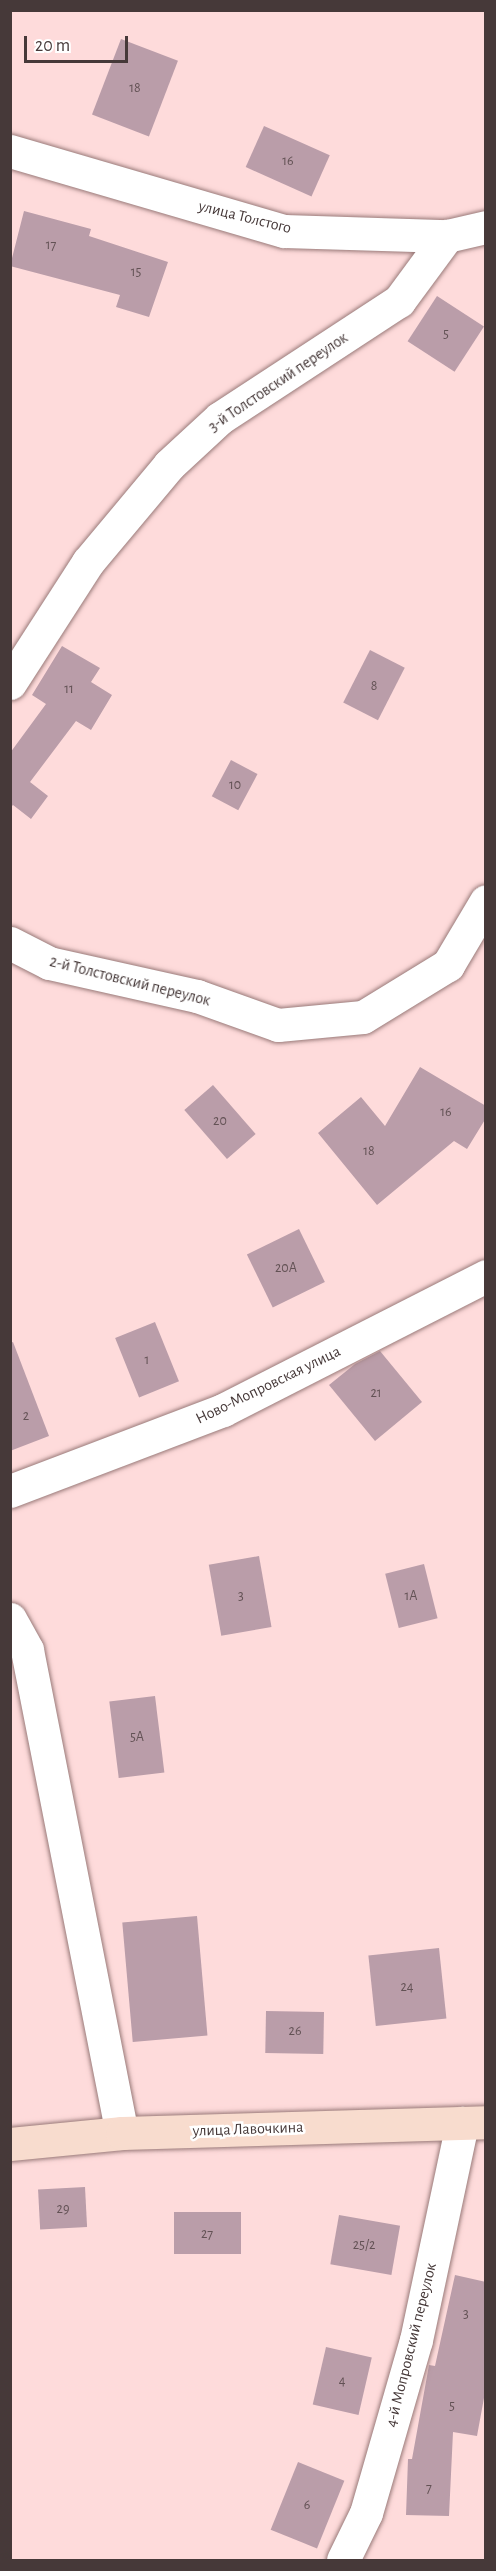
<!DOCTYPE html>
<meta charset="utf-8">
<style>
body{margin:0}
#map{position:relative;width:496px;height:2571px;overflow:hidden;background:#fedbdb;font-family:"Alegreya Sans",sans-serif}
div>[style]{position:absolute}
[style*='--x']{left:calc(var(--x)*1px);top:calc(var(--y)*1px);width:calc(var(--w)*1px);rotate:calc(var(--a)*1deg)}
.building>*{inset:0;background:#ba9da9;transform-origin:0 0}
.roads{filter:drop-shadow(0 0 2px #997a79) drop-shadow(0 0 2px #997a79)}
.minor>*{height:33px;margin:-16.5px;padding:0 16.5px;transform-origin:16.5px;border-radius:16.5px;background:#fff}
.major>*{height:33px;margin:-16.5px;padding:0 16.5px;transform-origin:16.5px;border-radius:16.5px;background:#f8dcce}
span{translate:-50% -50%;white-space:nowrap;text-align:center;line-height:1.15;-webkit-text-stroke:5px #fff;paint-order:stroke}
.number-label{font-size:14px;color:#635255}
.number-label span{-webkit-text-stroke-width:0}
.street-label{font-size:16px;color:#463939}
.frame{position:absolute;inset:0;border:12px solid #463939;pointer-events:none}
.scale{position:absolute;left:24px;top:36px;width:104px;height:27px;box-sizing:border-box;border:3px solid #463939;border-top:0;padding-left:8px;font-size:18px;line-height:21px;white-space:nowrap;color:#463939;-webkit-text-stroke:4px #fff;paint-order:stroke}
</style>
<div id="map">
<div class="building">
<div style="left:121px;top:39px;width:61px;height:81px;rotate:21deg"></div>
<div style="left:264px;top:126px;width:72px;height:45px;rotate:24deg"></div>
<div style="clip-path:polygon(24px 211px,91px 229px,89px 236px,168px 262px,149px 317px,116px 307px,120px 295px,10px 266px)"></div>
<div style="left:437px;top:296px;width:56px;height:54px;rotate:33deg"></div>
<div style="clip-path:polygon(62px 646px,100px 668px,91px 682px,112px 695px,91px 730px,76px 721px,30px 782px,48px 796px,31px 819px,13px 805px,10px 808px,10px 753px,46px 704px,32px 695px)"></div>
<div style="left:370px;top:650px;width:39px;height:59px;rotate:27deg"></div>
<div style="left:231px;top:760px;width:30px;height:41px;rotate:28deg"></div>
<div style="clip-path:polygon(420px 1067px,486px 1106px,486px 1118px,467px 1149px,454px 1141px,377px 1205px,318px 1133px,361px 1097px,385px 1126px)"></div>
<div style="left:213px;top:1085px;width:65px;height:38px;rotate:49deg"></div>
<div style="left:299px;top:1229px;width:59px;height:58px;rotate:64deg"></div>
<div style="left:155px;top:1322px;width:64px;height:43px;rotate:68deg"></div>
<div style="clip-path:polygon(13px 1342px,49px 1436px,10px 1451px,10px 1343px)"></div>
<div style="clip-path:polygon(380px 1351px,422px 1402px,375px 1441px,329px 1385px,355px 1364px)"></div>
<div style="left:259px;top:1556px;width:72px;height:51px;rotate:80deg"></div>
<div style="left:424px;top:1564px;width:56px;height:40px;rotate:76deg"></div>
<div style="left:155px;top:1696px;width:77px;height:46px;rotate:83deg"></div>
<div style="left:197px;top:1916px;width:120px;height:75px;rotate:85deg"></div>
<div style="left:439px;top:1948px;width:71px;height:71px;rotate:84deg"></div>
<div style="left:266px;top:2011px;width:58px;height:42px;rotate:1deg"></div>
<div style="left:85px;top:2187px;width:40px;height:47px;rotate:87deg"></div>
<div style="left:241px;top:2212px;width:42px;height:67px;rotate:90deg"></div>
<div style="left:339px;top:2215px;width:62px;height:50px;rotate:10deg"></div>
<div style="clip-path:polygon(455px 2275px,486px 2282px,486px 2387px,477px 2436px,453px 2432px,449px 2516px,406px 2515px,408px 2459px,412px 2459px,429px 2365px,435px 2366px)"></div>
<div style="left:326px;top:2347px;width:47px;height:59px;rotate:13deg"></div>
<div style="left:298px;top:2462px;width:50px;height:73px;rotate:22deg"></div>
</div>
<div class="roads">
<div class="minor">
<div style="--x:10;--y:151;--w:285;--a:16.3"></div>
<div style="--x:284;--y:231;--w:163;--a:1.8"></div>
<div style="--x:447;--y:236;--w:40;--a:-13"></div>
<div style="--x:10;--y:683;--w:144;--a:-57.2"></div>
<div style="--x:88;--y:562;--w:126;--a:-50.1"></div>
<div style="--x:169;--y:465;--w:69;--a:-42.7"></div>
<div style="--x:220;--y:418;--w:214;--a:-33.2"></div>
<div style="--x:399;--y:301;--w:81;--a:-53.6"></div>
<div style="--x:10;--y:943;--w:44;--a:27.1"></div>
<div style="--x:49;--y:963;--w:152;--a:12.6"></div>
<div style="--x:197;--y:996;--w:86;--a:19.7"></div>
<div style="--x:278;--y:1025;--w:85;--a:-5.4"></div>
<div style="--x:363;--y:1017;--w:100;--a:-31.5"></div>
<div style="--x:448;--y:965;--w:74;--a:-59.3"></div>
<div style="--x:10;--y:1491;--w:228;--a:-20.8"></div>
<div style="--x:223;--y:1410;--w:295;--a:-27"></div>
<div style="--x:10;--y:1619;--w:35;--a:61"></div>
<div style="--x:27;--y:1650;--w:492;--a:78.9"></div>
<div style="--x:343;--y:2560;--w:52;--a:-63.9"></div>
<div style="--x:366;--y:2513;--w:180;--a:-73.9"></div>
<div style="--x:416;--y:2340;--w:222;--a:-78"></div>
</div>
<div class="major">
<div style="--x:10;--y:2144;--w:113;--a:-5.6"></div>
<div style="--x:122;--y:2133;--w:364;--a:-1.7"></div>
</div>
</div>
<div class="number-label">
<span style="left:135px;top:88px">18</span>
<span style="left:288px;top:161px">16</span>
<span style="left:51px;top:245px">17</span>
<span style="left:136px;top:272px">15</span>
<span style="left:446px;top:334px">5</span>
<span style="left:374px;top:686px">8</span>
<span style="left:69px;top:689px">11</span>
<span style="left:235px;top:785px">10</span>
<span style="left:446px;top:1112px">16</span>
<span style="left:220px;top:1121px">20</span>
<span style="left:369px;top:1151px">18</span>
<span style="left:286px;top:1268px">20А</span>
<span style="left:147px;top:1360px">1</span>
<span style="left:376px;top:1393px">21</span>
<span style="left:26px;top:1416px">2</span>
<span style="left:241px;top:1596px">3</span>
<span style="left:411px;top:1596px">1А</span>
<span style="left:137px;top:1737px">5А</span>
<span style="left:407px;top:1987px">24</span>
<span style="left:295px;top:2031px">26</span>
<span style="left:63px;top:2209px">29</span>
<span style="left:207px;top:2234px">27</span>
<span style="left:364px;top:2245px">25/2</span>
<span style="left:466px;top:2314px">3</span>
<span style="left:342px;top:2381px">4</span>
<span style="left:452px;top:2406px">5</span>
<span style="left:429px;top:2488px">7</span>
<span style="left:307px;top:2505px">6</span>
</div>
<div class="street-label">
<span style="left:245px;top:217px;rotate:14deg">улица Толстого</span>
<span style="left:278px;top:382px;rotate:-34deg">3-й Толстовский переулок</span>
<span style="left:130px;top:981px;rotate:14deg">2-й Толстовский переулок</span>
<span style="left:268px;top:1385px;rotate:-26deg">Ново-Мопровская улица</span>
<span style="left:248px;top:2129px;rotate:-2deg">улица Лавочкина</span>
<span style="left:411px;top:2345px;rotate:-76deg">4-й Мопровский переулок</span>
</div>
<div class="frame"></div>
<div class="scale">20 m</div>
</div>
